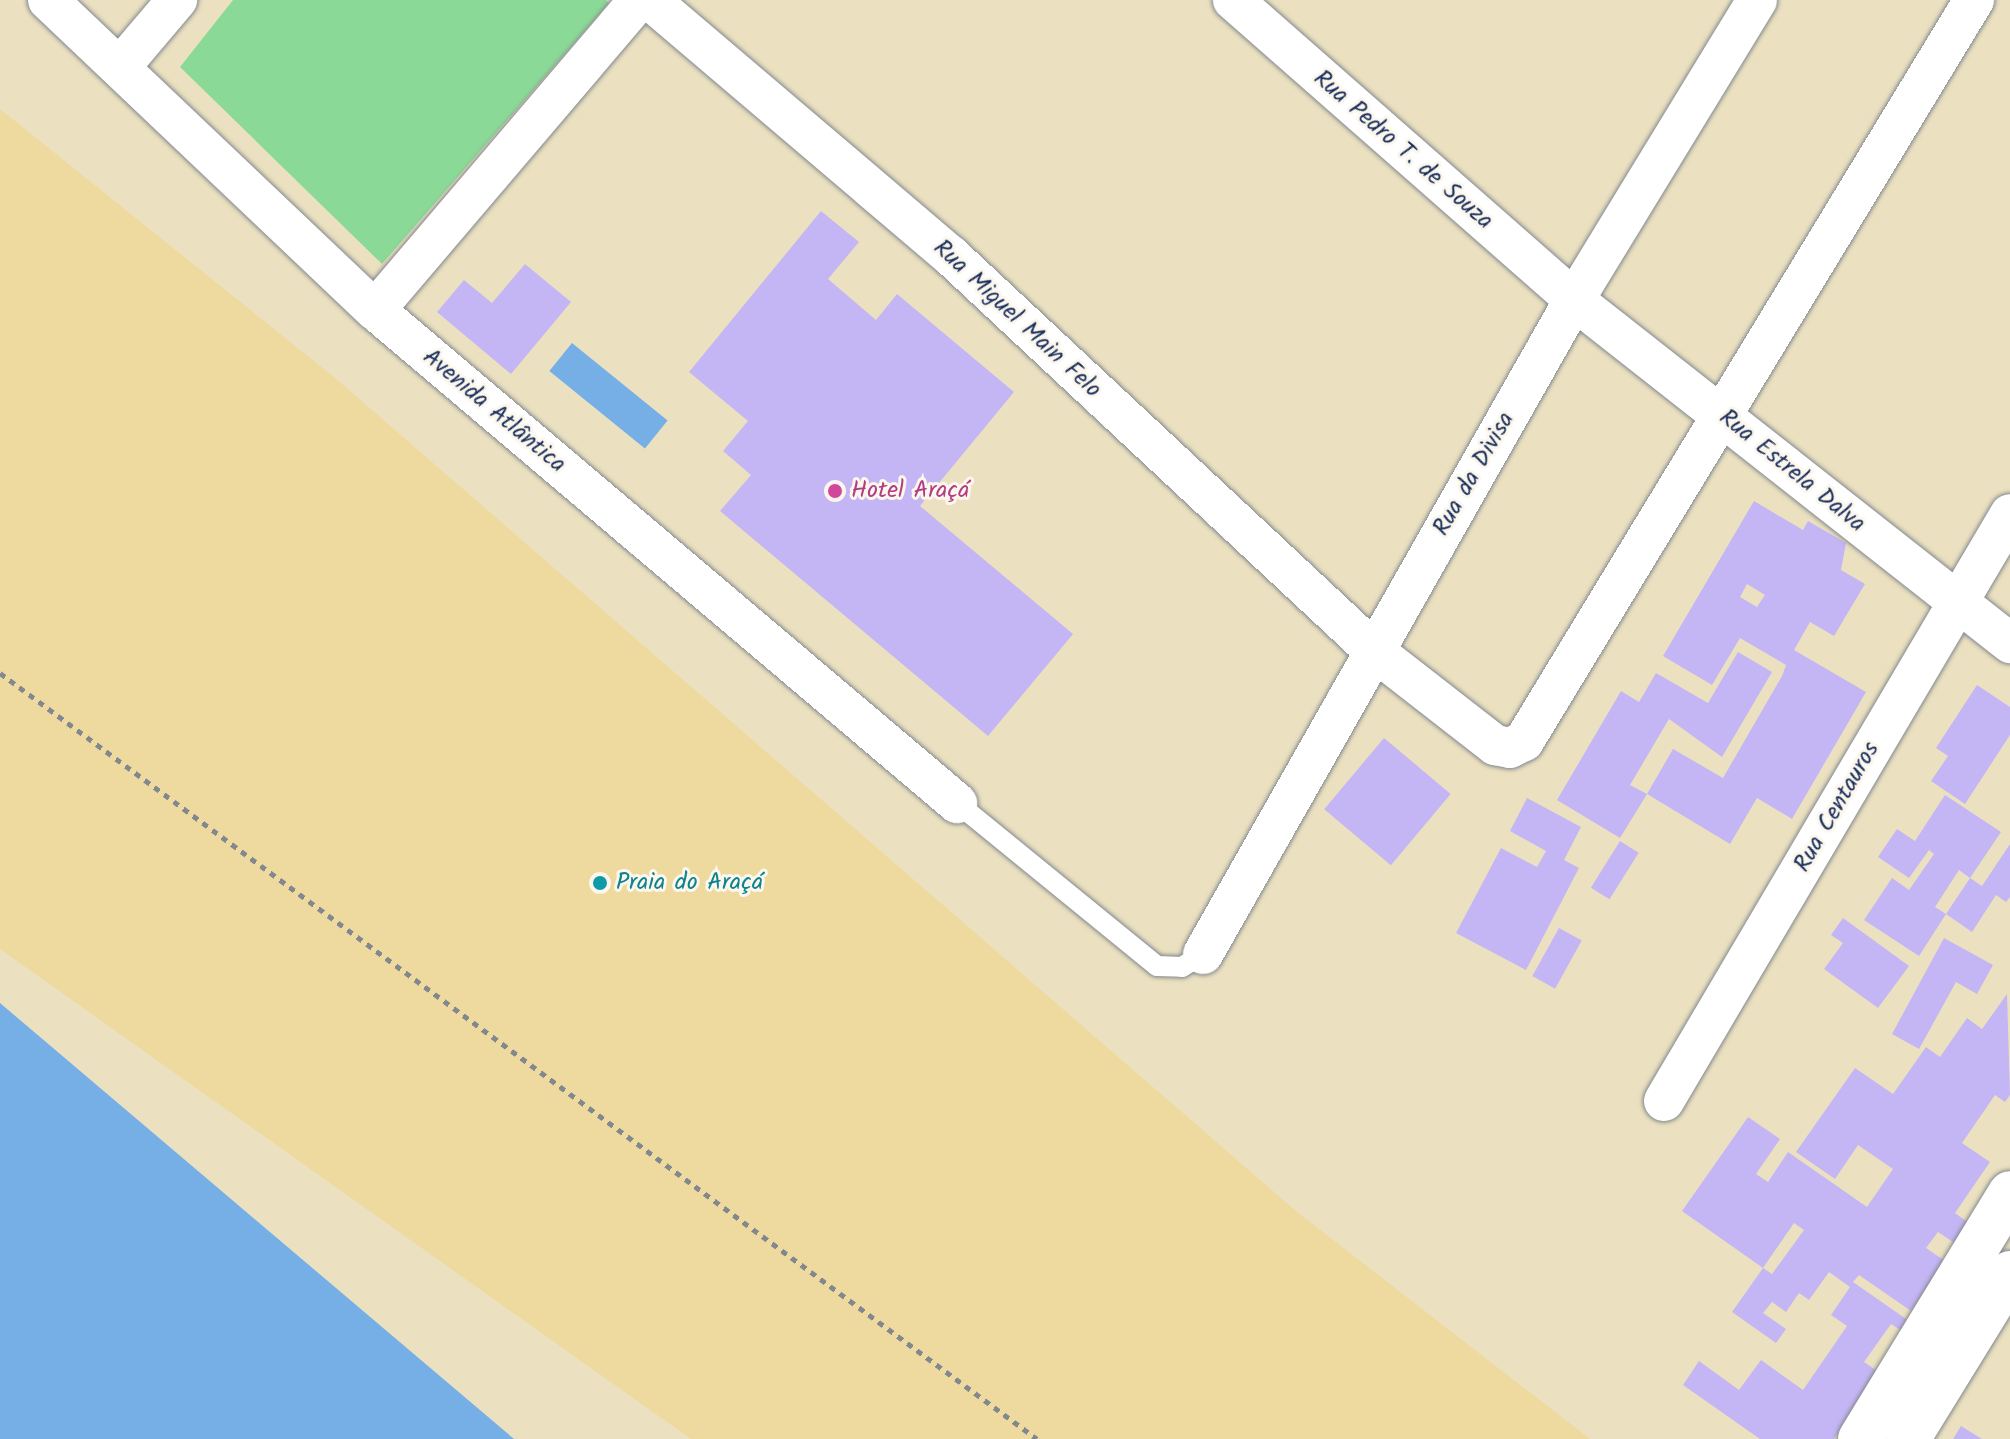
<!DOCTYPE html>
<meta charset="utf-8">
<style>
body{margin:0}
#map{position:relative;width:2010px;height:1439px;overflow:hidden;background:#ebe1c0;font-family:Kalam,sans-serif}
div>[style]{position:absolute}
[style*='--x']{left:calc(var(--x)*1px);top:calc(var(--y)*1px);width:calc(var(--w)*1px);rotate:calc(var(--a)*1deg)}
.green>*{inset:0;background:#8bd997}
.sand>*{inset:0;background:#eeda9e}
.water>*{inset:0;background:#75afe6;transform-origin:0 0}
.building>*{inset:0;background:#c4b6f4;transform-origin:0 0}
.path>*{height:5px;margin-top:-2.5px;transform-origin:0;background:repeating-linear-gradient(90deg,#83888f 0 6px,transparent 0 12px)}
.roads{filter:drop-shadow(0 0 2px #83888f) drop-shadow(0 0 2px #83888f)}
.service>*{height:20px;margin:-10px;padding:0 10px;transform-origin:10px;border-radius:10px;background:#fff}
.minor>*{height:40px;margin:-20px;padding:0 20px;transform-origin:20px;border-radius:20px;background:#fff}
.tertiary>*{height:44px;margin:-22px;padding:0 22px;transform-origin:22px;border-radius:22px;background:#fff}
.dots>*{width:22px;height:22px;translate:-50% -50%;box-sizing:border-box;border:4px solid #fbf7ec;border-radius:50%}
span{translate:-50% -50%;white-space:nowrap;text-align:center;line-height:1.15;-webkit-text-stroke:6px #fbf7ec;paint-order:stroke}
.street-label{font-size:24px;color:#1b2f5e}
.hotel-label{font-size:24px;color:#b23c85}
.left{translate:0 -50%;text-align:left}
.culture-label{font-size:24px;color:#0d838f}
</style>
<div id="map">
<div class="green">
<div style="clip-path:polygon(233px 0,606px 0,609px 3px,382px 264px,180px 67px)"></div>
</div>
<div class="sand">
<div style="clip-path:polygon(0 109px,335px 378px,1297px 1212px,1590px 1439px,691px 1439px,0 949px)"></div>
</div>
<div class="water">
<div style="left:572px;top:343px;width:123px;height:36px;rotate:39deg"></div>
<div style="clip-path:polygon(0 1003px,514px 1439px,0 1439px)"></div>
</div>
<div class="building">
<div style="clip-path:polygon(821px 211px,859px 242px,828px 279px,876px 320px,897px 294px,1014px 392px,920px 506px,1073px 634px,988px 736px,720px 511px,751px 475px,723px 451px,748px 421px,689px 372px)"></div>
<div style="clip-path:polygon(525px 264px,571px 302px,511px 374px,437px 312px,464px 280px,492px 303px)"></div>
<div style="clip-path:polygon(evenodd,1754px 501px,1803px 530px,1808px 521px,1846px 543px,1841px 570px,1865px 584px,1834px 636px,1810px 622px,1794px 650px,1866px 692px,1792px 819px,1757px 798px,1730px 844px,1647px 794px,1673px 749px,1723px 778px,1782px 676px,1786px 665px,1740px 638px,1712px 685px,1663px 656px,1754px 501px,1747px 584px,1765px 595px,1757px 607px,1740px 597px,1747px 584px)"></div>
<div style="clip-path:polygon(1738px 652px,1772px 672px,1722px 757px,1669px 719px,1630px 785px,1647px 794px,1620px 838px,1557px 800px,1621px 691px,1639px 702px,1656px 673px,1708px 703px)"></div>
<div style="clip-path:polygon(1977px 685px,2010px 707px,2010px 735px,1965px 804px,1931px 781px,1948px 756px,1936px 748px)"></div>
<div style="left:1384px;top:738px;width:87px;height:93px;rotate:40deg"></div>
<div style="clip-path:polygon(1945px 795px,2001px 832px,1970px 878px,1959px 870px,1935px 907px,1946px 914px,1919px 956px,1864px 920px,1892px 878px,1909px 890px,1934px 854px,1929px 850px,1909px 878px,1878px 857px,1897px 829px,1915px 841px)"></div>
<div style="clip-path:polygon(1527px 798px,1581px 827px,1564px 860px,1579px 868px,1526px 970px,1456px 933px,1501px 848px,1537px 867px,1546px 851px,1510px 831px)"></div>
<div style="left:1620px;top:841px;width:22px;height:55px;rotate:32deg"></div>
<div style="clip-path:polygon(2010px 844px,2010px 897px,2006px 902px,1996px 895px,1972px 932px,1946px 914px,1970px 878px,1982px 886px)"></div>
<div style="clip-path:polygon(1843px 918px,1909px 966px,1878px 1008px,1824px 969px,1843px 943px,1831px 935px)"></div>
<div style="left:1559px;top:928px;width:26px;height:55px;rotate:29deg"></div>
<div style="clip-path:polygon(1944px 938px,1993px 965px,1977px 994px,1956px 982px,1919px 1049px,1892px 1034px)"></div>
<div style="clip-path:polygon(2007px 994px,2010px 1095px,2005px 1102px,1995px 1095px,1962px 1143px,1990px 1162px,1955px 1213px,1973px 1226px,1959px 1246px,1938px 1232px,1926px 1248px,1945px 1261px,1911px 1311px,1859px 1275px,1853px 1282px,1909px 1321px,1902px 1331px,1891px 1324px,1864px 1362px,1880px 1373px,1834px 1439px,1760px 1439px,1683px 1385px,1699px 1361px,1739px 1390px,1761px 1360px,1803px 1390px,1847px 1326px,1831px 1315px,1850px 1287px,1829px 1272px,1809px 1300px,1799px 1293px,1786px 1312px,1772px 1302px,1763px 1313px,1786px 1329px,1776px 1343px,1732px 1312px,1763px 1268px,1772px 1274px,1804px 1230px,1794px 1223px,1763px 1268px,1682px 1211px,1748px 1117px,1780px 1139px,1756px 1174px,1768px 1182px,1788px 1152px,1867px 1207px,1893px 1169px,1858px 1145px,1835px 1179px,1796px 1152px,1855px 1068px,1893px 1094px,1926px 1047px,1940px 1057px,1967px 1018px,1982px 1029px)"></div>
<div style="clip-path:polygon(1961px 1426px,1982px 1439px,1953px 1439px)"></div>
</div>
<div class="path">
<div style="--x:0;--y:673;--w:1289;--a:36.45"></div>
</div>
<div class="roads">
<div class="service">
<div style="--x:957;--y:803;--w:258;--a:39.2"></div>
<div style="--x:1157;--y:966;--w:25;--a:2"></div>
<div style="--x:1182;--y:967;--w:25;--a:-32"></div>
</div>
<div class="minor">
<div style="--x:48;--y:0;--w:451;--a:43.5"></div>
<div style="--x:375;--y:310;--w:763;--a:40.27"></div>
<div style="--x:650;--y:0;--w:395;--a:40.4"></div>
<div style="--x:951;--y:256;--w:577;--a:43.03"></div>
<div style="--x:1373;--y:650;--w:155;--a:37.9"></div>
<div style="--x:1495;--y:745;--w:15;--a:11"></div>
<div style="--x:1510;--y:748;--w:16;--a:-27"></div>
<div style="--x:1524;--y:741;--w:867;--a:-58.73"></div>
<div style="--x:1233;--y:0;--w:454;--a:41.3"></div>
<div style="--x:1574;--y:300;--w:555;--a:38.19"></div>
<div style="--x:121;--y:66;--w:87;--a:-49.7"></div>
<div style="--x:375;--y:310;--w:407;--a:-49.6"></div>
<div style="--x:1203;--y:954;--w:752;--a:-60.43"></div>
<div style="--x:1574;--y:300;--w:351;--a:-58.6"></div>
<div style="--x:1664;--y:1101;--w:681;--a:-59.48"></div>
</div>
<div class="tertiary">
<div style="--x:1860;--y:1439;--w:288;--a:-58.6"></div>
<div style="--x:1908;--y:1439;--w:195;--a:-58.4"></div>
</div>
</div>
<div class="dots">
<div style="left:835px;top:491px;background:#d1479c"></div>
<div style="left:600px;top:883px;background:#0f9aa8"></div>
</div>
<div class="street-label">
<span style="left:1403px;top:150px;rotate:41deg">Rua Pedro T. de Souza</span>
<span style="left:1017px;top:319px;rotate:43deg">Rua Miguel Main Felo</span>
<span style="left:494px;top:411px;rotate:40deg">Avenida Atlântica</span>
<span style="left:1792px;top:471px;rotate:39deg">Rua Estrela Dalva</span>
<span style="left:1474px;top:474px;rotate:-60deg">Rua da Divisa</span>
<span style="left:1837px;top:807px;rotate:-60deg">Rua Centauros</span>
</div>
<div class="hotel-label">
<span class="left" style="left:851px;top:491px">Hotel Araçá</span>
</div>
<div class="culture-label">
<span class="left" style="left:616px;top:883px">Praia do Araçá</span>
</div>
</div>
